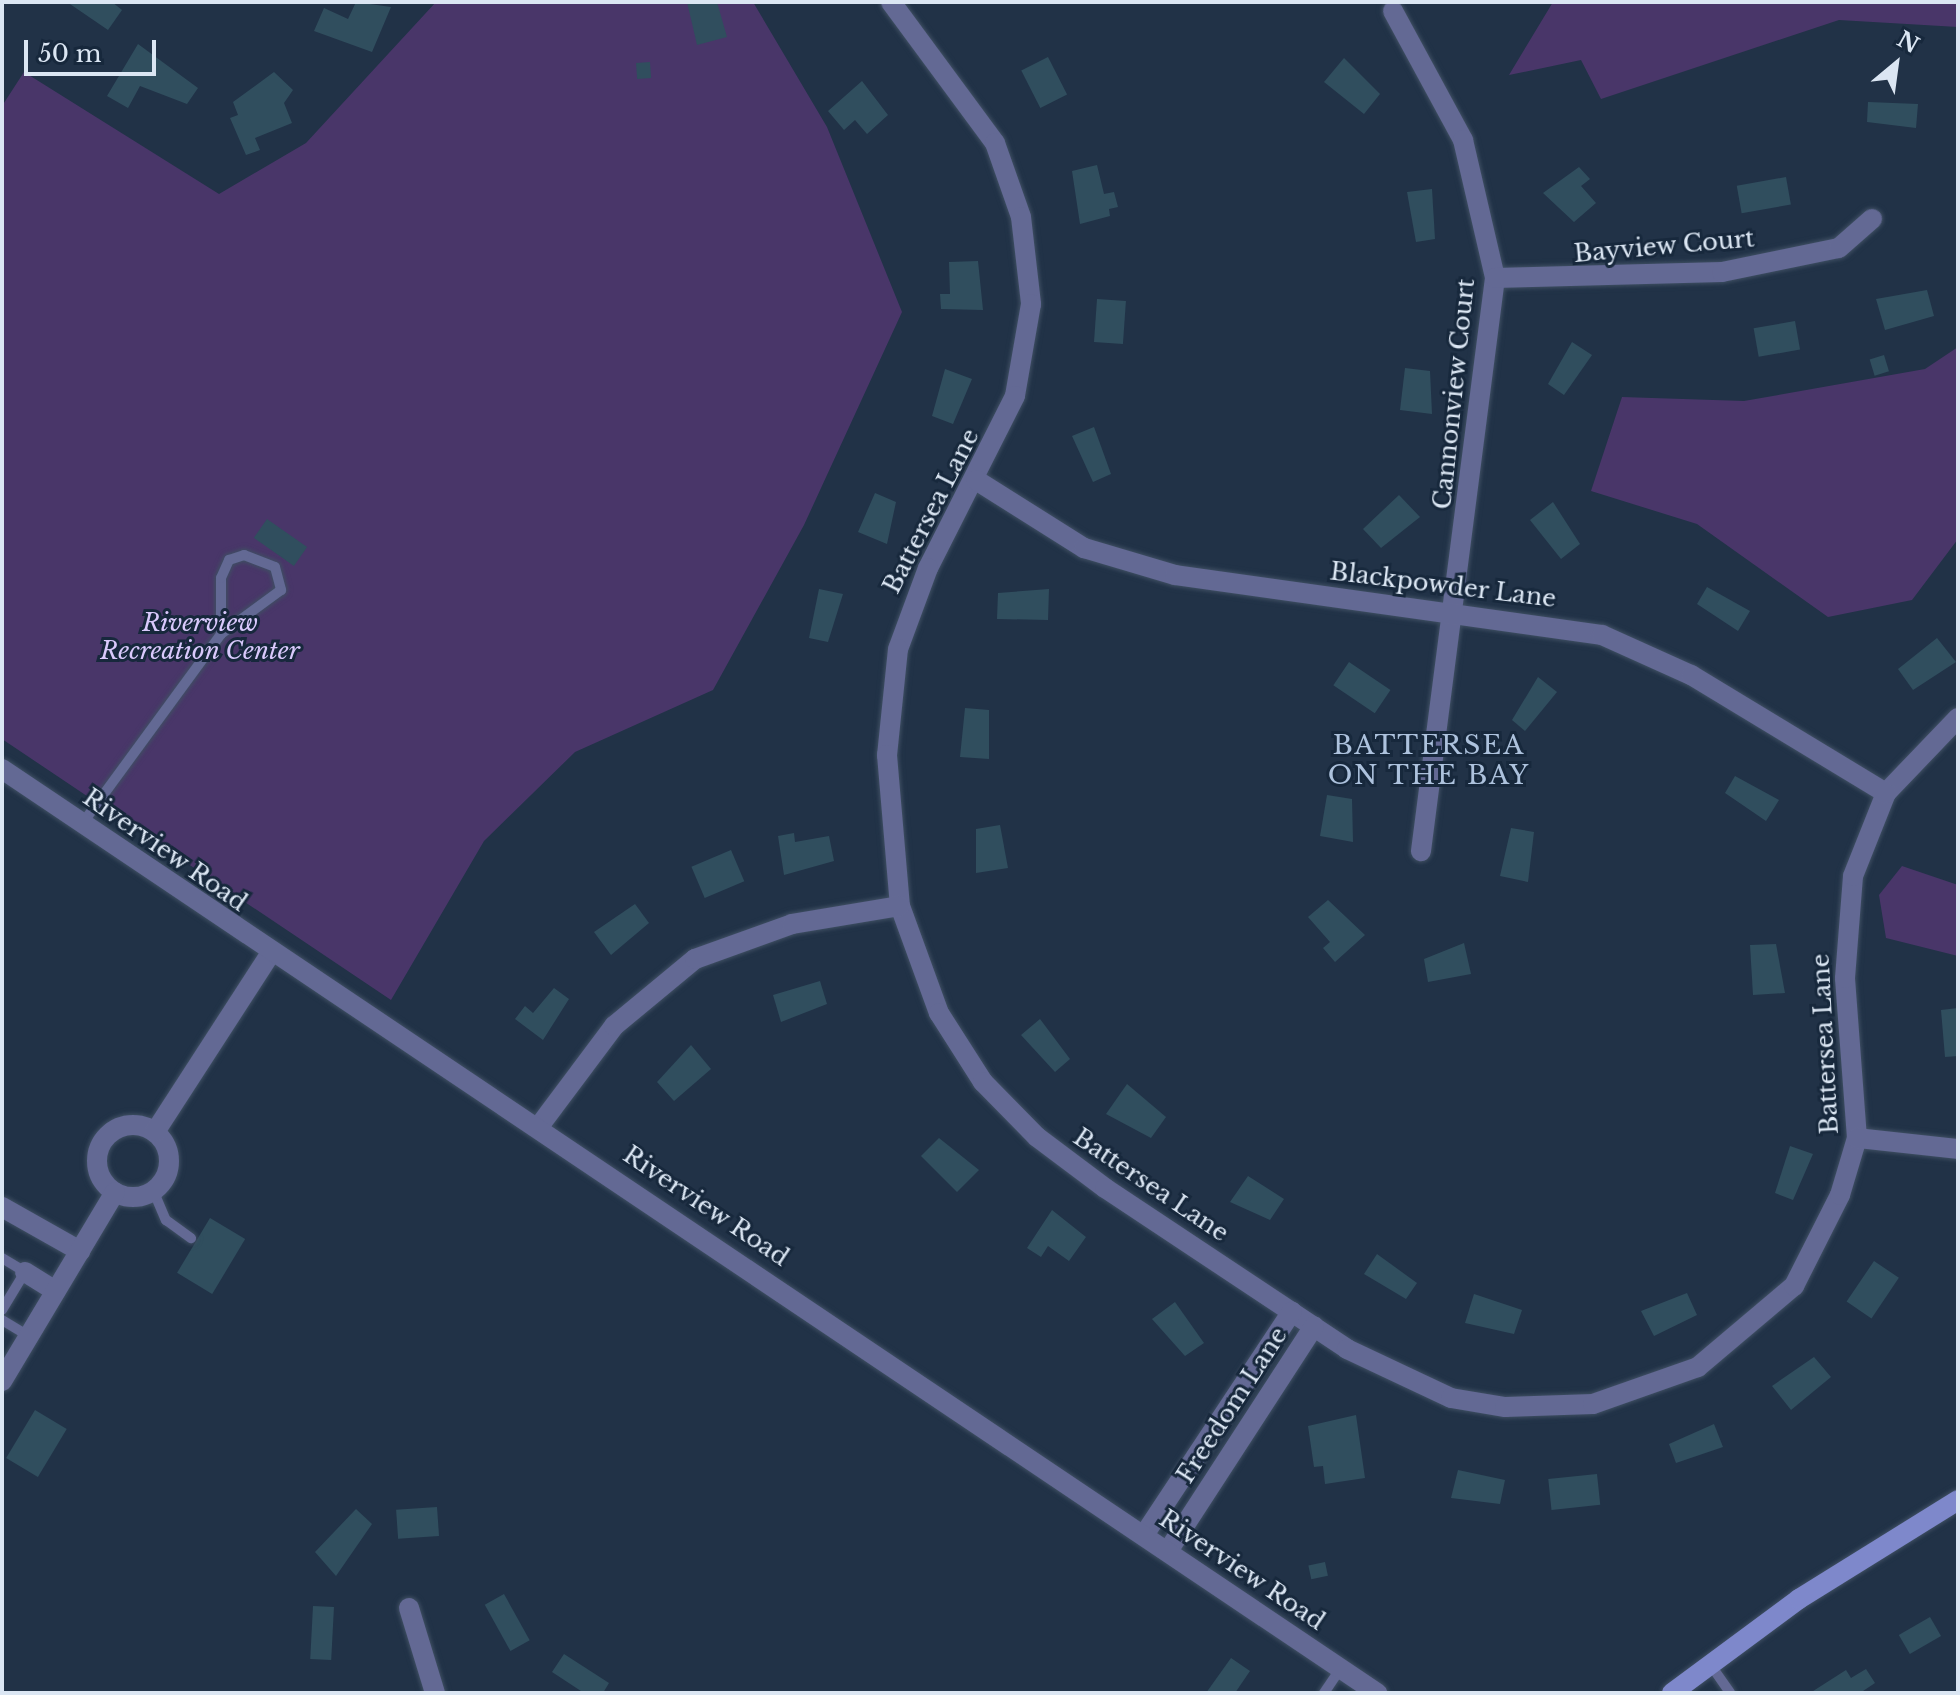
<!DOCTYPE html>
<style>
body{margin:0}
#map{position:relative;width:1960px;height:1695px;overflow:hidden;background:#213247;font-family:"Libre Baskerville",serif}
div>[style]{position:absolute}
[style*='--x']{left:calc(var(--x)*1px);top:calc(var(--y)*1px);width:calc(var(--w)*1px);rotate:calc(var(--a)*1deg)}
.green>*{inset:0;background:#493669}
.building>*{inset:0;background:#304e5e;transform-origin:0 0}
.roads{filter:drop-shadow(0 0 2px #3f4f63) drop-shadow(0 0 2px #3f4f63)}
.service>*{height:10px;margin:-5px;padding:0 5px;transform-origin:5px;border-radius:5px;background:#636994}
.minor>*{height:20px;margin:-10px;padding:0 10px;transform-origin:10px;border-radius:10px;background:#636994}
.minor>.ring{margin:-10px;padding:0;box-sizing:content-box;background:none;border:20px solid #636994;border-radius:50%}
.tertiary>*{height:20px;margin:-10px;padding:0 10px;transform-origin:10px;border-radius:10px;background:#636994}
.secondary>*{height:20px;margin:-10px;padding:0 10px;transform-origin:10px;border-radius:10px;background:#7e88cb}
span{translate:-50% -50%;white-space:nowrap;text-align:center;line-height:1.15;-webkit-text-stroke:6px #17283c;paint-order:stroke}
.street-label{font-size:24px;color:#dbe6f3}
.park-label{font-size:24px;color:#d9c9fc;font-style:italic}
.neighbourhood-label{font-size:26px;color:#adc2dd;letter-spacing:2px}
.frame{position:absolute;inset:0;border:4px solid #dbe6f3;pointer-events:none}
.north{position:absolute;left:1856px;top:24px;width:80px;height:80px;-webkit-text-stroke:6px #17283c;paint-order:stroke;rotate:29deg;font-size:22px;font-weight:700;line-height:32px;text-align:center;color:#dbe6f3}
.north::after{content:'';display:block;margin:auto;width:28px;height:36px;background:#dbe6f3;clip-path:polygon(50% 0,100% 100%,50% 72%,0 100%)}
.scale{position:absolute;left:24px;top:40px;width:132px;height:36px;box-sizing:border-box;border:4px solid #dbe6f3;border-top:0;padding-left:10px;font-size:24px;line-height:28px;white-space:nowrap;color:#dbe6f3;-webkit-text-stroke:6px #17283c;paint-order:stroke}
</style>
<div id="map">
<div class="green">
<div style="clip-path:polygon(436px 2px,753px 2px,827px 127px,902px 312px,804px 525px,713px 690px,575px 752px,484px 841px,391px 1000px,2px 739px,2px 106px,24px 72px,219px 194px,306px 143px)"></div>
<div style="clip-path:polygon(1553px 2px,1958px 2px,1958px 27px,1839px 20px,1601px 99px,1581px 60px,1509px 75px)"></div>
<div style="clip-path:polygon(1958px 347px,1958px 539px,1912px 600px,1828px 617px,1697px 524px,1591px 491px,1622px 397px,1744px 401px,1925px 369px)"></div>
<div style="clip-path:polygon(1902px 866px,1958px 885px,1958px 956px,1886px 938px,1879px 895px)"></div>
</div>
<div class="building">
<div style="clip-path:polygon(67px 2px,112px 2px,122px 10px,108px 30px)"></div>
<div style="clip-path:polygon(356px 2px,391px 7px,372px 52px,314px 31px,324px 8px,348px 19px)"></div>
<div style="clip-path:polygon(687px 2px,717px 2px,727px 37px,697px 45px)"></div>
<div style="clip-path:polygon(138px 44px,198px 88px,187px 104px,140px 86px,128px 108px,107px 96px)"></div>
<div style="left:1048px;top:57px;width:42px;height:30px;rotate:63deg"></div>
<div style="clip-path:polygon(1344px 58px,1380px 94px,1364px 114px,1324px 82px)"></div>
<div style="left:650px;top:62px;width:16px;height:14px;rotate:86deg"></div>
<div style="clip-path:polygon(274px 72px,293px 90px,284px 103px,292px 123px,255px 138px,260px 150px,246px 155px,230px 118px,238px 115px,233px 102px)"></div>
<div style="clip-path:polygon(862px 81px,888px 115px,867px 134px,855px 120px,844px 130px,828px 111px)"></div>
<div style="clip-path:polygon(1868px 102px,1918px 104px,1916px 128px,1867px 122px)"></div>
<div style="clip-path:polygon(1097px 165px,1104px 194px,1114px 192px,1118px 207px,1109px 209px,1110px 216px,1080px 224px,1072px 171px)"></div>
<div style="clip-path:polygon(1579px 167px,1590px 179px,1581px 186px,1596px 203px,1574px 222px,1543px 193px)"></div>
<div style="left:1786px;top:177px;width:28px;height:50px;rotate:80deg"></div>
<div style="clip-path:polygon(1432px 189px,1435px 239px,1416px 242px,1407px 192px)"></div>
<div style="clip-path:polygon(978px 261px,983px 310px,941px 309px,940px 294px,950px 294px,949px 262px)"></div>
<div style="clip-path:polygon(1927px 290px,1934px 316px,1885px 330px,1876px 299px)"></div>
<div style="left:1097px;top:299px;width:29px;height:43px;rotate:4deg"></div>
<div style="left:1795px;top:321px;width:29px;height:42px;rotate:80deg"></div>
<div style="clip-path:polygon(1572px 342px,1592px 355px,1564px 395px,1548px 384px)"></div>
<div style="left:1884px;top:355px;width:17px;height:15px;rotate:73deg"></div>
<div style="clip-path:polygon(1405px 368px,1430px 371px,1432px 414px,1400px 410px)"></div>
<div style="clip-path:polygon(945px 369px,972px 379px,953px 424px,932px 416px)"></div>
<div style="clip-path:polygon(1094px 427px,1111px 474px,1093px 482px,1072px 436px)"></div>
<div style="clip-path:polygon(875px 493px,896px 502px,887px 544px,858px 532px)"></div>
<div style="clip-path:polygon(1399px 495px,1420px 517px,1381px 548px,1363px 529px)"></div>
<div style="clip-path:polygon(1553px 502px,1580px 544px,1561px 559px,1530px 520px)"></div>
<div style="left:267px;top:519px;width:49px;height:23px;rotate:35deg"></div>
<div style="clip-path:polygon(1707px 587px,1750px 611px,1738px 631px,1697px 604px)"></div>
<div style="clip-path:polygon(819px 589px,843px 594px,828px 642px,809px 638px)"></div>
<div style="clip-path:polygon(1049px 589px,1048px 620px,997px 619px,998px 593px)"></div>
<div style="clip-path:polygon(1937px 638px,1956px 662px,1913px 690px,1898px 669px)"></div>
<div style="left:1349px;top:662px;width:50px;height:28px;rotate:34deg"></div>
<div style="clip-path:polygon(1538px 677px,1557px 692px,1525px 731px,1512px 720px)"></div>
<div style="clip-path:polygon(965px 708px,989px 710px,989px 759px,960px 757px)"></div>
<div style="clip-path:polygon(1735px 776px,1779px 800px,1766px 821px,1725px 793px)"></div>
<div style="clip-path:polygon(1327px 795px,1352px 799px,1353px 842px,1320px 836px)"></div>
<div style="clip-path:polygon(1000px 825px,1008px 868px,976px 873px,976px 829px)"></div>
<div style="clip-path:polygon(1511px 828px,1534px 832px,1528px 882px,1500px 876px)"></div>
<div style="clip-path:polygon(794px 833px,795px 842px,829px 836px,834px 861px,784px 875px,778px 836px)"></div>
<div style="left:731px;top:850px;width:34px;height:43px;rotate:67deg"></div>
<div style="clip-path:polygon(1328px 900px,1365px 935px,1335px 962px,1323px 948px,1330px 942px,1308px 917px)"></div>
<div style="clip-path:polygon(635px 904px,649px 923px,611px 955px,594px 932px)"></div>
<div style="clip-path:polygon(1464px 943px,1471px 974px,1428px 982px,1424px 959px)"></div>
<div style="clip-path:polygon(1776px 944px,1785px 993px,1753px 995px,1750px 945px)"></div>
<div style="clip-path:polygon(820px 981px,827px 1004px,781px 1022px,773px 995px)"></div>
<div style="clip-path:polygon(554px 988px,569px 999px,543px 1040px,515px 1019px,525px 1006px,533px 1013px)"></div>
<div style="clip-path:polygon(1958px 1008px,1958px 1056px,1945px 1057px,1941px 1010px)"></div>
<div style="clip-path:polygon(1040px 1019px,1070px 1059px,1055px 1072px,1021px 1035px)"></div>
<div style="clip-path:polygon(691px 1045px,711px 1069px,674px 1101px,657px 1082px)"></div>
<div style="clip-path:polygon(1127px 1084px,1166px 1117px,1151px 1138px,1106px 1114px)"></div>
<div style="clip-path:polygon(939px 1138px,979px 1170px,957px 1192px,921px 1156px)"></div>
<div style="clip-path:polygon(1790px 1146px,1813px 1154px,1793px 1200px,1775px 1193px)"></div>
<div style="clip-path:polygon(1248px 1176px,1284px 1199px,1270px 1220px,1230px 1202px)"></div>
<div style="clip-path:polygon(1052px 1210px,1086px 1237px,1069px 1261px,1048px 1246px,1041px 1257px,1027px 1248px)"></div>
<div style="left:210px;top:1218px;width:41px;height:64px;rotate:31deg"></div>
<div style="clip-path:polygon(1377px 1254px,1417px 1283px,1406px 1299px,1364px 1274px)"></div>
<div style="left:1874px;top:1261px;width:30px;height:49px;rotate:34deg"></div>
<div style="clip-path:polygon(1687px 1293px,1697px 1315px,1654px 1336px,1641px 1311px)"></div>
<div style="clip-path:polygon(1474px 1294px,1522px 1310px,1514px 1334px,1465px 1323px)"></div>
<div style="clip-path:polygon(1175px 1302px,1204px 1343px,1185px 1356px,1152px 1319px)"></div>
<div style="clip-path:polygon(1814px 1357px,1831px 1377px,1791px 1410px,1772px 1386px)"></div>
<div style="left:35px;top:1410px;width:37px;height:56px;rotate:31deg"></div>
<div style="clip-path:polygon(1356px 1415px,1365px 1478px,1325px 1484px,1323px 1466px,1314px 1467px,1308px 1426px)"></div>
<div style="clip-path:polygon(1714px 1424px,1723px 1447px,1676px 1463px,1669px 1444px)"></div>
<div style="clip-path:polygon(1458px 1470px,1505px 1480px,1500px 1504px,1451px 1498px)"></div>
<div style="left:1597px;top:1474px;width:31px;height:49px;rotate:84deg"></div>
<div style="left:437px;top:1507px;width:29px;height:41px;rotate:86deg"></div>
<div style="clip-path:polygon(356px 1509px,372px 1524px,336px 1576px,315px 1552px)"></div>
<div style="left:1325px;top:1562px;width:14px;height:17px;rotate:78deg"></div>
<div style="left:504px;top:1594px;width:53px;height:22px;rotate:61deg"></div>
<div style="left:313px;top:1606px;width:21px;height:53px;rotate:3deg"></div>
<div style="left:1930px;top:1617px;width:22px;height:36px;rotate:60deg"></div>
<div style="clip-path:polygon(564px 1654px,609px 1683px,603px 1693px,584px 1693px,552px 1672px)"></div>
<div style="clip-path:polygon(1231px 1658px,1250px 1671px,1235px 1693px,1206px 1693px)"></div>
<div style="clip-path:polygon(1866px 1669px,1875px 1683px,1860px 1693px,1810px 1693px,1846px 1670px,1851px 1678px)"></div>
</div>
<div class="roads">
<div class="service">
<div style="--x:244;--y:555;--w:33;--a:21"></div>
<div style="--x:275;--y:567;--w:24;--a:75"></div>
<div style="--x:281;--y:590;--w:74;--a:143.7"></div>
<div style="--x:221;--y:634;--w:56;--a:-90"></div>
<div style="--x:221;--y:578;--w:20;--a:-66"></div>
<div style="--x:229;--y:560;--w:16;--a:-18"></div>
<div style="--x:82;--y:824;--w:235;--a:-53.8"></div>
<div style="--x:153;--y:1190;--w:33;--a:67"></div>
<div style="--x:166;--y:1220;--w:31;--a:36"></div>
<div style="--x:2;--y:1258;--w:27;--a:31"></div>
<div style="--x:25;--y:1272;--w:44;--a:121.2"></div>
<div style="--x:2;--y:1320;--w:31;--a:31"></div>
<div style="--x:1710;--y:1664;--w:35;--a:55"></div>
<div style="--x:1324;--y:1693;--w:30;--a:-56"></div>
</div>
<div class="minor">
<div style="--x:891;--y:2;--w:175;--a:53.6"></div>
<div style="--x:995;--y:143;--w:78;--a:70.6"></div>
<div style="--x:1021;--y:217;--w:88;--a:83.4"></div>
<div style="--x:1031;--y:304;--w:93;--a:99.9"></div>
<div style="--x:1015;--y:396;--w:193;--a:116.8"></div>
<div style="--x:928;--y:568;--w:86;--a:110.3"></div>
<div style="--x:898;--y:649;--w:107;--a:95.9"></div>
<div style="--x:887;--y:755;--w:152;--a:85.1"></div>
<div style="--x:900;--y:906;--w:114;--a:70"></div>
<div style="--x:939;--y:1013;--w:82;--a:57.5"></div>
<div style="--x:983;--y:1082;--w:77;--a:45.5"></div>
<div style="--x:1037;--y:1137;--w:85;--a:36.9"></div>
<div style="--x:1105;--y:1188;--w:291;--a:33.6"></div>
<div style="--x:1347;--y:1349;--w:115;--a:25.2"></div>
<div style="--x:1451;--y:1398;--w:55;--a:9.5"></div>
<div style="--x:1505;--y:1407;--w:88;--a:-2"></div>
<div style="--x:1593;--y:1404;--w:111;--a:-19.4"></div>
<div style="--x:1698;--y:1367;--w:126;--a:-40.2"></div>
<div style="--x:1794;--y:1286;--w:102;--a:-63.2"></div>
<div style="--x:1840;--y:1195;--w:59;--a:-73.4"></div>
<div style="--x:1857;--y:1138;--w:160;--a:-94.3"></div>
<div style="--x:1845;--y:978;--w:102;--a:-85.5"></div>
<div style="--x:1853;--y:876;--w:89;--a:-68.3"></div>
<div style="--x:1886;--y:793;--w:104;--a:-46.2"></div>
<div style="--x:1393;--y:11;--w:147;--a:61.5"></div>
<div style="--x:1463;--y:140;--w:142;--a:76.9"></div>
<div style="--x:1495;--y:278;--w:578;--a:97.36"></div>
<div style="--x:1495;--y:278;--w:227;--a:-1.5"></div>
<div style="--x:1722;--y:272;--w:119;--a:-11.6"></div>
<div style="--x:1839;--y:248;--w:44;--a:-41.3"></div>
<div style="--x:976;--y:480;--w:128;--a:32.2"></div>
<div style="--x:1084;--y:548;--w:95;--a:16.5"></div>
<div style="--x:1175;--y:575;--w:431;--a:8"></div>
<div style="--x:1602;--y:635;--w:98;--a:24.2"></div>
<div style="--x:1691;--y:675;--w:228;--a:31.2"></div>
<div style="--x:540;--y:1125;--w:124;--a:-53.2"></div>
<div style="--x:614;--y:1026;--w:105;--a:-39.6"></div>
<div style="--x:695;--y:959;--w:103;--a:-19.8"></div>
<div style="--x:792;--y:924;--w:109;--a:-9.5"></div>
<div class="ring" style="left:97px;top:1125px;width:52px;height:52px"></div>
<div style="--x:155;--y:1132;--w:212;--a:-57.1"></div>
<div style="--x:1857;--y:1138;--w:102;--a:6.2"></div>
<div style="--x:2;--y:1207;--w:90;--a:29.4"></div>
<div style="--x:25;--y:1272;--w:36;--a:32"></div>
<div style="--x:2;--y:1381;--w:220;--a:-59.1"></div>
<div style="--x:1144;--y:1535;--w:268;--a:-56.5"></div>
<div style="--x:1168;--y:1551;--w:268;--a:-57"></div>
<div style="--x:409;--y:1608;--w:89;--a:73"></div>
</div>
<div class="tertiary">
<div style="--x:2;--y:769;--w:1657;--a:33.9"></div>
</div>
<div class="secondary">
<div style="--x:1672;--y:1693;--w:158;--a:-36.5"></div>
<div style="--x:1799;--y:1599;--w:187;--a:-31.9"></div>
</div>
</div>
<div class="street-label">
<span style="left:1664px;top:246px;rotate:-5deg">Bayview Court</span>
<span style="left:1454px;top:394px;rotate:-84deg">Cannonview Court</span>
<span style="left:931px;top:511px;rotate:-63deg">Battersea Lane</span>
<span style="left:1443px;top:585px;rotate:7deg">Blackpowder Lane</span>
<span style="left:165px;top:850px;rotate:35deg">Riverview Road</span>
<span style="left:1825px;top:1044px;rotate:-93deg">Battersea Lane</span>
<span style="left:1151px;top:1185px;rotate:34deg">Battersea Lane</span>
<span style="left:706px;top:1206px;rotate:34deg">Riverview Road</span>
<span style="left:1232px;top:1405px;rotate:-57deg">Freedom Lane</span>
<span style="left:1242px;top:1570px;rotate:34deg">Riverview Road</span>
</div>
<div class="park-label">
<span style="left:200px;top:637px">Riverview<br>Recreation Center</span>
</div>
<div class="neighbourhood-label">
<span style="left:1429px;top:761px">BATTERSEA<br>ON THE BAY</span>
</div>
<div class="frame"></div>
<div class="north">N</div>
<div class="scale">50 m</div>
</div>
